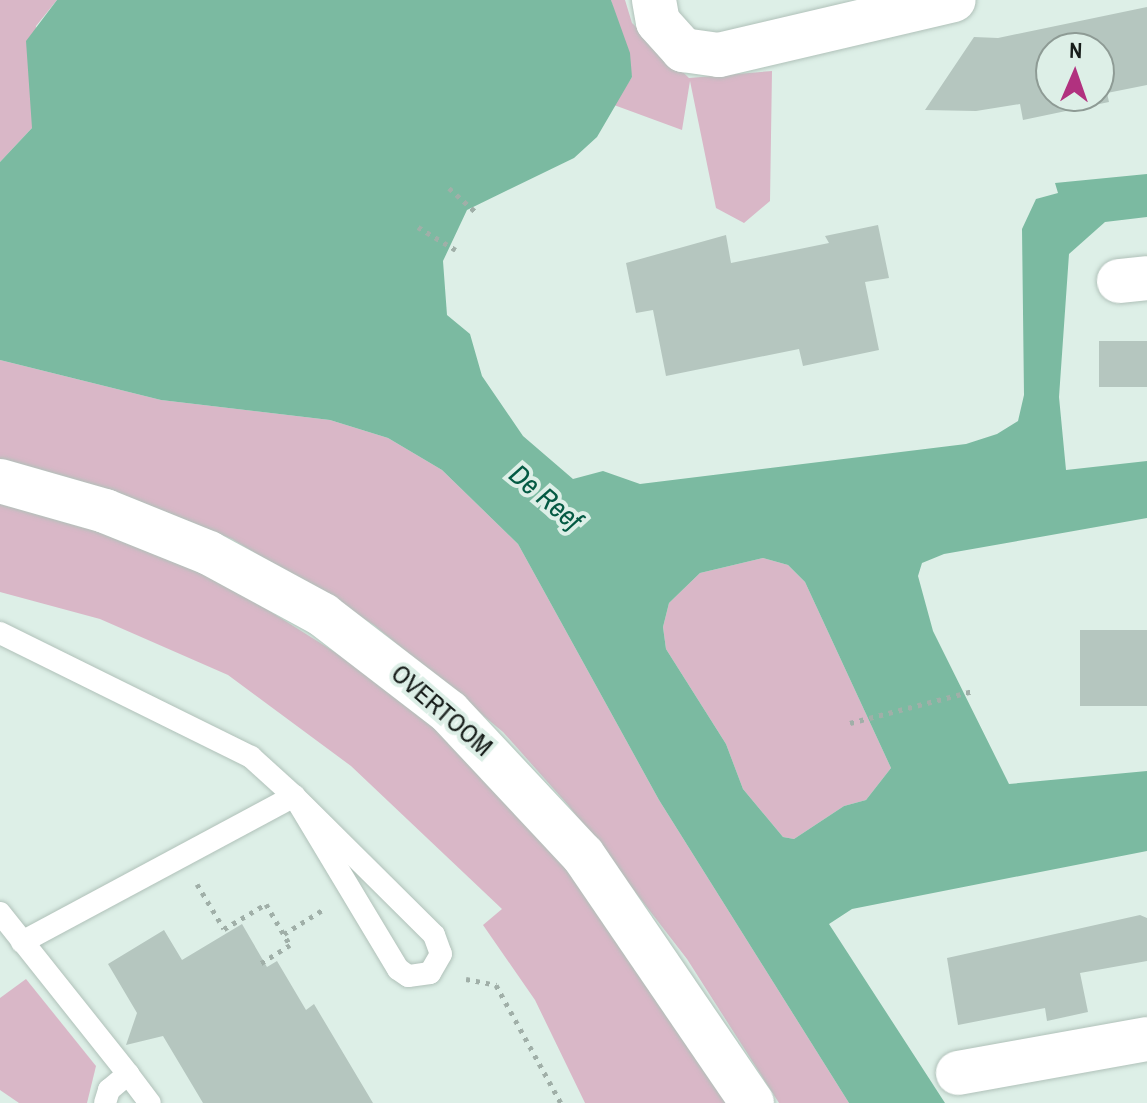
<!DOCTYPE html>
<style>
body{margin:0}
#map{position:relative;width:1147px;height:1103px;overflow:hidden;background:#ddefe7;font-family:"Archivo Narrow",sans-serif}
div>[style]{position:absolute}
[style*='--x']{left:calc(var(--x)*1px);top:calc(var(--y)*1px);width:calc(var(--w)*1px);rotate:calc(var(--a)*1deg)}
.green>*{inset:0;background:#d9b7c7}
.water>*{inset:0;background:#7bbaa1}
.building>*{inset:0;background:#b5c6bf;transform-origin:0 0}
.path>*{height:5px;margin-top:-2.5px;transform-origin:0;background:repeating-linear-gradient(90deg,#a0afa8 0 4px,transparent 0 10px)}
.roads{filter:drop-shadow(0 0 2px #b0c1b9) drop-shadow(0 0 2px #b0c1b9)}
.lane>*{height:22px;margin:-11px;padding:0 11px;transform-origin:11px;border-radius:11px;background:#fff}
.street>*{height:44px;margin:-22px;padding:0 22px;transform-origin:22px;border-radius:22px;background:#fff}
.secondary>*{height:44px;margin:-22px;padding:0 22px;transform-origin:22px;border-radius:22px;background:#fff}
span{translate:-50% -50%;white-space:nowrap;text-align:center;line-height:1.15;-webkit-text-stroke:8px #ddefe7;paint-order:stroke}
.street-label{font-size:26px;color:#171d1a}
.water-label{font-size:28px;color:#045a43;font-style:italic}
.north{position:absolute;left:1035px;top:32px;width:80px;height:80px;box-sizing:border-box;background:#ddefe7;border:2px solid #8e9b95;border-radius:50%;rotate:2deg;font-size:22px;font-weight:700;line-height:32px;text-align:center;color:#171d1a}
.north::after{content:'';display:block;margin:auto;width:28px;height:36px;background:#b1317f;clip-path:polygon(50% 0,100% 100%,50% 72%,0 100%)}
</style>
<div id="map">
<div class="green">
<div style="clip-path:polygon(0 0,57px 0,36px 26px,32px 128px,0 162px)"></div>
<div style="clip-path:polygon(611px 0,625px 0,632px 23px,689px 78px,772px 71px,770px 201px,744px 223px,716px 208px,690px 81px,682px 130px,614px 105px,632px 77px)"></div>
<div style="clip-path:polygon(0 360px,161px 400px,330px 420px,388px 438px,442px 470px,518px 544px,659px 800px,849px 1103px,779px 1103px,687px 959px,568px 805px,503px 732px,374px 625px,232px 539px,110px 490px,0 461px)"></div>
<div style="clip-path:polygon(0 500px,52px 511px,206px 571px,395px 690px,549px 841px,732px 1103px,585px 1103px,535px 1000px,483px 925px,502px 909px,351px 766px,228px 675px,100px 619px,0 592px)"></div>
<div style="clip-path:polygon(763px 558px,788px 565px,805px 582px,891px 768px,866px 800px,844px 806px,794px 839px,783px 837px,743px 789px,726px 744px,666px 649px,663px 627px,669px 603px,700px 573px)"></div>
<div style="clip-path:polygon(26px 979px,96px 1066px,87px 1103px,19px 1103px,0 1090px,0 998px)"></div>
</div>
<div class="water">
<div style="clip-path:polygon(evenodd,57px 0,611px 0,630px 53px,632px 77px,597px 137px,574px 158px,467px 210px,443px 261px,447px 315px,470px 334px,482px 376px,523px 436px,573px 479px,603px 471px,640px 484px,966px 444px,997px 434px,1018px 421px,1024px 395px,1022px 229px,1036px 199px,1058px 193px,1055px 183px,1147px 174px,1147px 217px,1105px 222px,1069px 254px,1059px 397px,1066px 470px,1147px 461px,1147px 518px,944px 554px,922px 563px,918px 576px,933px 631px,1009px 784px,1147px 771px,1147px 851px,852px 909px,829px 924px,945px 1103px,849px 1103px,659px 800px,518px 544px,442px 470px,388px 438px,330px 420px,161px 400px,0 360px,0 162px,32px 128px,26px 41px,57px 0,763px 558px,788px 565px,805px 582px,891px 768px,866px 800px,844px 806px,794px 839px,783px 837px,743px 789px,726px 744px,666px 649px,663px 627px,669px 603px,700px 573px,763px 558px)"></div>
</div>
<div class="building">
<div style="clip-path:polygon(evenodd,1147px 7px,1147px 85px,1107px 93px,1109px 102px,1023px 120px,1020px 104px,976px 111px,925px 110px,974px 37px,998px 38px,1147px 7px,1051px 48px,1099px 48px,1099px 96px,1051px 96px,1051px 48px)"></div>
<div style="clip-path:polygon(878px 225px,889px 278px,865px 282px,879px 350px,803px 366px,799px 349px,666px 376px,653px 310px,636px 313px,626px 263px,726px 235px,731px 263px,829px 243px,825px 236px)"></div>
<div style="left:1147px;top:341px;width:46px;height:48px;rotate:90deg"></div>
<div style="left:1147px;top:630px;width:76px;height:67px;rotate:90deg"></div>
<div style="clip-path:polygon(1140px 915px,1147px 918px,1147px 961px,1080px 973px,1088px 1012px,1047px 1021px,1045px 1008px,958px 1025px,947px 958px)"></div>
<div style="clip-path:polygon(242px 924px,267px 967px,277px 961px,306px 1010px,314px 1004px,373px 1103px,203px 1103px,163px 1036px,126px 1045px,137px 1013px,108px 964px,164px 930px,182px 960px)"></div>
</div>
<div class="path">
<div style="--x:449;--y:188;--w:36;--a:42"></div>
<div style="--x:418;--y:227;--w:44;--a:31.2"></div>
<div style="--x:850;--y:723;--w:127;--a:-14.6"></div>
<div style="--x:197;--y:884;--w:52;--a:59"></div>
<div style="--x:224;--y:929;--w:49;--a:-30.8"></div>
<div style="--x:266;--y:904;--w:48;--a:59.7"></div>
<div style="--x:290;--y:945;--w:38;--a:148"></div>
<div style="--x:284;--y:934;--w:47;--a:-32"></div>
<div style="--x:466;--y:979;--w:31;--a:11"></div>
<div style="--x:496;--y:985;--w:135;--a:61.2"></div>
</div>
<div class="roads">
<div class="lane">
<div style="--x:0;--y:633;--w:280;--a:26.3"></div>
<div style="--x:251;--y:757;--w:58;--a:42.2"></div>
<div style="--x:294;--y:796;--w:197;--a:44.8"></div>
<div style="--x:434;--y:935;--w:20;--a:70"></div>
<div style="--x:441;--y:954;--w:22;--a:120"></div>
<div style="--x:430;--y:973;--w:22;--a:172"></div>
<div style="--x:408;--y:976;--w:12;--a:-145"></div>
<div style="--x:398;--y:969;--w:202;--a:-121"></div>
<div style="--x:0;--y:913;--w:206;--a:51.5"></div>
<div style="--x:22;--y:942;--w:309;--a:-28.2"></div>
<div style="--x:105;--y:1103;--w:14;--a:-73"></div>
<div style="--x:109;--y:1090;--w:25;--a:-40"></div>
<div style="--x:128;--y:1074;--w:36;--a:53"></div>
</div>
<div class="street">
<div style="--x:654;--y:0;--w:22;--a:80"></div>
<div style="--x:658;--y:22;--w:38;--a:48"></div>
<div style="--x:683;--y:50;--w:36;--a:8"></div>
<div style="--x:719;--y:55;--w:241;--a:-13.2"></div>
<div style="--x:1119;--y:281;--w:28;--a:-6"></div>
<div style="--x:958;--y:1073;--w:192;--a:-10.2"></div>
</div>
<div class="secondary">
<div style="--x:0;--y:481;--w:109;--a:15.9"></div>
<div style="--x:105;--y:511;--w:112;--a:22"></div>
<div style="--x:209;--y:553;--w:130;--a:28.5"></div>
<div style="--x:323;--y:615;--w:159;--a:37.6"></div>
<div style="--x:449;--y:712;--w:196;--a:46.9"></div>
<div style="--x:583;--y:855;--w:300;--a:55.7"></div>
</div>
</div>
<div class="street-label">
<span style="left:442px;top:710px;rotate:41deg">OVERTOOM</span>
</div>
<div class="water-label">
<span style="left:546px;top:497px;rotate:40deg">De Reef</span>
</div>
<div class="north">N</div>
</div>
